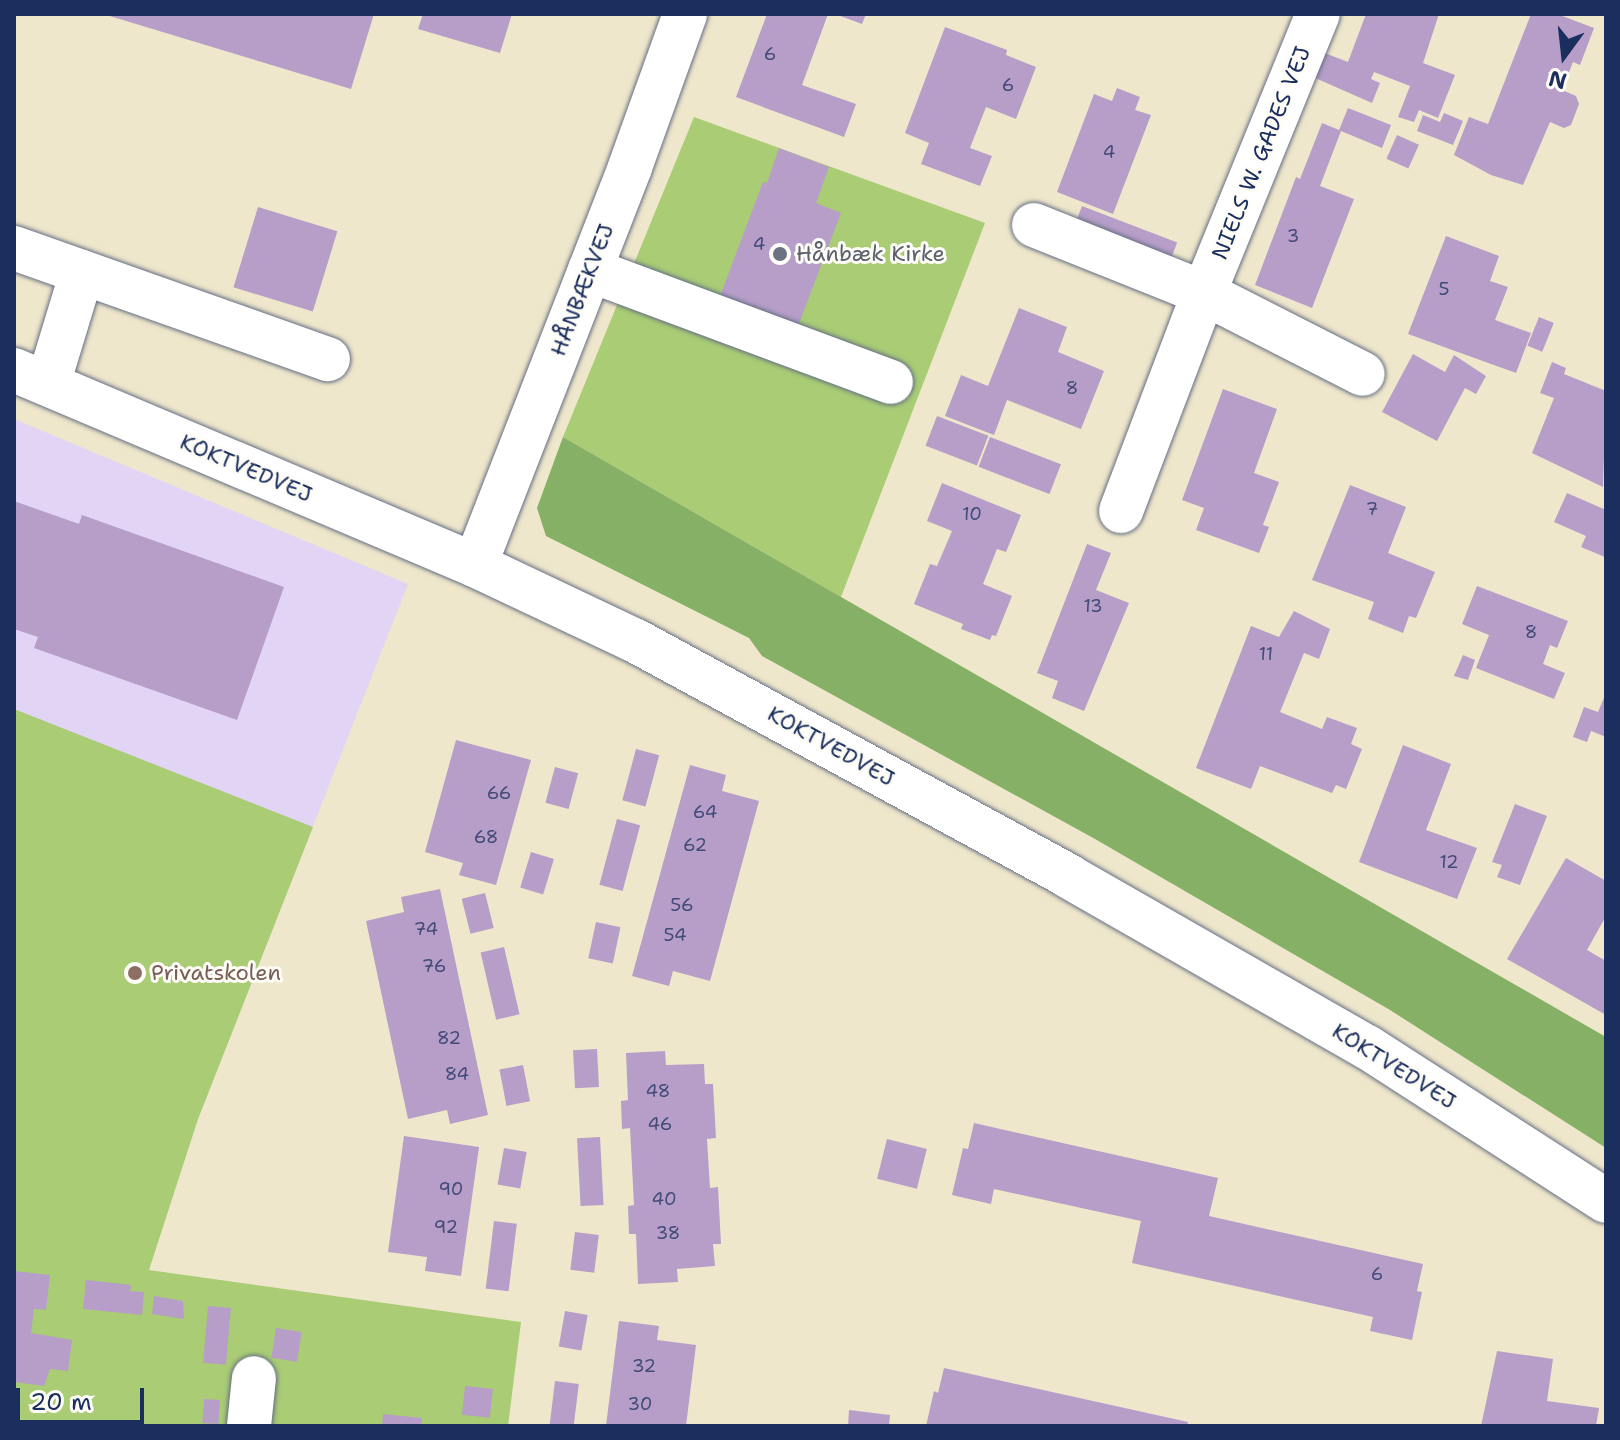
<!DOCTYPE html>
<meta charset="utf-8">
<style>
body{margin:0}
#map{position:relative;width:1620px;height:1440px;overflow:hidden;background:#efe7cb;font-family:"Shantell Sans",sans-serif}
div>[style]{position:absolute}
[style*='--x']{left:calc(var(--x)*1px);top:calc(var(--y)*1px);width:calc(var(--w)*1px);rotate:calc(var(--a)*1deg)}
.built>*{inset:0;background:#e1d4f4}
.green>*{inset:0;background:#a9cc75}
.forest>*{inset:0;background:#86b066}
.building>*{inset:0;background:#b69ec8;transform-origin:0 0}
.roads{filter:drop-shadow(0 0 2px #656f84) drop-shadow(0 0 2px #656f84)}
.minor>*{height:44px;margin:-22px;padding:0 22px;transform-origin:22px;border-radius:22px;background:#fff}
.dots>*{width:22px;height:22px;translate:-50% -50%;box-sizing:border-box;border:4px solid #fdfcf7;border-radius:50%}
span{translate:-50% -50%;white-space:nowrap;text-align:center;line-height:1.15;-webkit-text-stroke:6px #fdfcf7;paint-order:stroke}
.number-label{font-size:18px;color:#424b78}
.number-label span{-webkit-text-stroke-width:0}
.street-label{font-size:22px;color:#1b2f5e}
.worship-label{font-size:22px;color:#5b616d}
.left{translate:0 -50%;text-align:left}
.education-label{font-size:22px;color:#785e54}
.frame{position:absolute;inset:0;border:16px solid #1b2f5e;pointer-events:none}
.north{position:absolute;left:1524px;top:16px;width:80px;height:80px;-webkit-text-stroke:6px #fdfcf7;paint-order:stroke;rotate:195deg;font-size:22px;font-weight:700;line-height:32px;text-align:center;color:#1b2f5e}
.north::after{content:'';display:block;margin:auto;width:28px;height:36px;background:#1b2f5e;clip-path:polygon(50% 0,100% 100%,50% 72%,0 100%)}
.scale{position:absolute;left:16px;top:1388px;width:128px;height:36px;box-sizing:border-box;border:4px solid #1b2f5e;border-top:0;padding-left:10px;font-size:24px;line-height:28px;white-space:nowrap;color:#1b2f5e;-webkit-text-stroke:6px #fdfcf7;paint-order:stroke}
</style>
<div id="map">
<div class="built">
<div style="clip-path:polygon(14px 419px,408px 584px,198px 1119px,148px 1270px,14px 1256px)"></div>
</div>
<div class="green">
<div style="clip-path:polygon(694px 117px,985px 223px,841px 597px,563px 437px)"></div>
<div style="clip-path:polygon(14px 709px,313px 827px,198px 1119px,149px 1270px,521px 1322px,508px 1426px,14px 1426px)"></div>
</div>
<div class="forest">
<div style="clip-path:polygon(563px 437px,1606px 1037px,1606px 1148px,1390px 1010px,1095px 839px,762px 656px,749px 638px,546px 536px,537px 508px)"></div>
</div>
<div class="building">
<div style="clip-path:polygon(103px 14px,374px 14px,351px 89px)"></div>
<div style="clip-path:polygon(423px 14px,512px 14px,500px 53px,418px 29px)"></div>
<div style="clip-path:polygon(767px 14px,828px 14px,802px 85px,856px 104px,844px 137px,736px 97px)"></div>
<div style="clip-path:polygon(835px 14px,866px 14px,862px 24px)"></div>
<div style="clip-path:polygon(1366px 14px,1439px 14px,1423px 63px,1455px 75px,1438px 118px,1419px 110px,1414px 122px,1398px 117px,1410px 86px,1374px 72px,1371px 79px,1380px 83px,1372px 103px,1313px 77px,1322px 52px,1348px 62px)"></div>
<div style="clip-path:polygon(1531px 14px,1557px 14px,1594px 28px,1580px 65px,1573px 62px,1562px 90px,1576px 96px,1579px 104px,1571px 125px,1564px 128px,1550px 122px,1523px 185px,1491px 175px,1454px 155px,1469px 117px,1488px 124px)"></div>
<div style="clip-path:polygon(945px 27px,1007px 50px,1006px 55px,1036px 67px,1016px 119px,986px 107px,970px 148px,992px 156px,980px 186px,921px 164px,929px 143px,905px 133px)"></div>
<div style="clip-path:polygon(1117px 88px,1140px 97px,1135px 110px,1151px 115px,1113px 214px,1057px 192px,1094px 94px,1112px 101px)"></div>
<div style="clip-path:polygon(1348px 108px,1391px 125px,1382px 148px,1341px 131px,1320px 186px,1354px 199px,1312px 308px,1255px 285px,1296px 177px,1300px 179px,1322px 123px,1339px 130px)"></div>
<div style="clip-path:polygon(1444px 113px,1463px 121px,1453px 145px,1417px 131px,1423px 115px,1440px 122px)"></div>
<div style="left:1397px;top:135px;width:24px;height:26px;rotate:24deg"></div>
<div style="clip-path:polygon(779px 148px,829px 167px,816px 203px,841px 213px,798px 326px,720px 296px,763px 182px,767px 183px)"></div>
<div style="left:1082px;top:206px;width:102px;height:24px;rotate:21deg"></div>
<div style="left:258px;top:207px;width:83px;height:84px;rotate:17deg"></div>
<div style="clip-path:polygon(1446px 236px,1499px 256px,1490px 281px,1508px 287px,1495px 320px,1531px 333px,1516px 373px,1408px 334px)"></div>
<div style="clip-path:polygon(1019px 308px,1067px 327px,1058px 352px,1104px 371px,1081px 429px,1007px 400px,994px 435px,945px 416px,961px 375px,988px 386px)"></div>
<div style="left:1539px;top:317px;width:16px;height:31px;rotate:22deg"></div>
<div style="clip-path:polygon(1413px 354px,1445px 372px,1454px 355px,1486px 376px,1476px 394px,1465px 388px,1437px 441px,1382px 412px)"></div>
<div style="clip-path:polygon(1552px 362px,1566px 368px,1564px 374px,1606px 391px,1603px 487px,1532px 453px,1554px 398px,1540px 393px)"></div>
<div style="clip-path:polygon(1223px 389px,1277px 409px,1254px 473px,1279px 482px,1263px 525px,1269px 527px,1259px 553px,1196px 530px,1204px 508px,1182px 500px)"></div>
<div style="left:937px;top:416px;width:55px;height:32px;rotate:21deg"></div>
<div style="left:990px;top:437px;width:76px;height:32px;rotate:21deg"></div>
<div style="clip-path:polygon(942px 483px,1021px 515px,1006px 552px,997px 549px,983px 584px,1012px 596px,996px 636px,992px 635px,990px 640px,961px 629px,963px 624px,914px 604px,930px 564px,937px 566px,952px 531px,927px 521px)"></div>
<div style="clip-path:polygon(1350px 485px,1406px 507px,1388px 553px,1435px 572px,1416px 618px,1409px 616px,1403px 633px,1368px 619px,1374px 602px,1312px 580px)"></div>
<div style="clip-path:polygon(1567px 493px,1606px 510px,1605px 557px,1581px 547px,1586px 536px,1554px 522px)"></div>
<div style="clip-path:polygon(14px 501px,79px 524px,82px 515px,284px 587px,237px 720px,34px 648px,38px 637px,14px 629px)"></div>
<div style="clip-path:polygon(1087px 544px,1111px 553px,1096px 590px,1129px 603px,1084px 711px,1052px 698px,1058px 681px,1037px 673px)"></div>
<div style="clip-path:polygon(1477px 586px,1568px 621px,1557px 648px,1550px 645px,1543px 664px,1565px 673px,1554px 699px,1476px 668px,1489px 635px,1462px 624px)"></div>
<div style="clip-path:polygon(1294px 611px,1330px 629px,1319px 659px,1304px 653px,1280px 712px,1322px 729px,1327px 717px,1357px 728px,1351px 744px,1362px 749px,1346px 789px,1336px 785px,1332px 793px,1260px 766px,1251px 789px,1196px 768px,1251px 626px,1279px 637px)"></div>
<div style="clip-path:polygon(1463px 655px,1475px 660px,1468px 680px,1454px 676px)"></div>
<div style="clip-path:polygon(1606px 693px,1606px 737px,1591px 731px,1587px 742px,1573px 737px,1584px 707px,1598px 712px)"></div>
<div style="clip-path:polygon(456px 740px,531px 760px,496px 885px,459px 875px,463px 863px,425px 852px)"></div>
<div style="clip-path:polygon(1403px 745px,1451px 764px,1426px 830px,1477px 848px,1457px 899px,1359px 862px)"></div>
<div style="left:636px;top:749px;width:24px;height:53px;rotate:15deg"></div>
<div style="clip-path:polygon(690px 765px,726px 775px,722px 791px,759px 801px,710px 981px,673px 971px,669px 986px,632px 976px)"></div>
<div style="left:555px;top:767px;width:24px;height:37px;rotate:15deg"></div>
<div style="clip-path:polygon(1515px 804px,1547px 816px,1520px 885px,1497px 877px,1502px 865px,1492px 862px)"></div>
<div style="left:617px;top:819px;width:24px;height:68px;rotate:15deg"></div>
<div style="left:531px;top:852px;width:24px;height:37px;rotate:17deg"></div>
<div style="clip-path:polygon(1566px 858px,1606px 881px,1606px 916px,1587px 950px,1606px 961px,1606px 1015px,1507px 959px)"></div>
<div style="clip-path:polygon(440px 889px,488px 1115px,450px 1124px,447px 1110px,408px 1119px,366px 921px,404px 912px,401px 897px)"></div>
<div style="left:485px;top:893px;width:36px;height:24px;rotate:76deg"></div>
<div style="left:596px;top:922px;width:25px;height:37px;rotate:12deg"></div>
<div style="left:504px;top:947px;width:69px;height:24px;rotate:77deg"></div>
<div style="left:597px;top:1049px;width:38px;height:24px;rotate:87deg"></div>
<div style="clip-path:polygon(665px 1051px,666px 1065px,704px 1064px,705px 1084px,713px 1084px,716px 1138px,707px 1139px,710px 1188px,718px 1187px,721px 1244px,713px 1244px,715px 1266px,677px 1269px,678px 1282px,638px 1284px,636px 1234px,629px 1234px,628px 1206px,634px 1205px,630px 1128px,622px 1129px,621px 1101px,628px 1100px,626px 1053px)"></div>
<div style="left:523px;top:1065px;width:37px;height:24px;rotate:79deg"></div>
<div style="clip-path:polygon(974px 1123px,1218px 1178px,1209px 1216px,1423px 1264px,1417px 1291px,1422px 1292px,1412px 1340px,1370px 1331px,1373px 1317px,1132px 1263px,1141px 1221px,994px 1189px,991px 1204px,952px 1195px,963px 1148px,968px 1149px)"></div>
<div style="clip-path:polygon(404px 1136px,479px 1147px,461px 1276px,425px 1271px,427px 1257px,388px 1252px)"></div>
<div style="left:600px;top:1137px;width:68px;height:23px;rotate:87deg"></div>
<div style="left:887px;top:1139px;width:41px;height:41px;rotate:14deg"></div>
<div style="left:504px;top:1148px;width:23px;height:37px;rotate:10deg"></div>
<div style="left:494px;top:1221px;width:23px;height:68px;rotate:7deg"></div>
<div style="left:575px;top:1232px;width:24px;height:38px;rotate:7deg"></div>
<div style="clip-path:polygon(14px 1271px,50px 1275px,46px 1310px,34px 1309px,31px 1333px,72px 1340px,68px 1371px,50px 1369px,44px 1386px,14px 1382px)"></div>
<div style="clip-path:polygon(86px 1280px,131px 1285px,130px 1291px,144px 1292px,142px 1315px,83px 1309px)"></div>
<div style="clip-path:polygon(154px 1296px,183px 1301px,184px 1319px,152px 1314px)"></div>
<div style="left:208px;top:1306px;width:23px;height:57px;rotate:5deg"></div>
<div style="left:565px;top:1311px;width:23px;height:36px;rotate:10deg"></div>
<div style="clip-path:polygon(619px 1321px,659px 1326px,657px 1340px,696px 1345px,686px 1426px,606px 1426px)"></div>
<div style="left:276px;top:1328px;width:26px;height:30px;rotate:9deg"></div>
<div style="clip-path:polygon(1497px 1351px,1553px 1359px,1547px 1401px,1599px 1408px,1596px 1426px,1481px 1426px)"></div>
<div style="clip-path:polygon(944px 1368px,1188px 1422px,1187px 1426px,926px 1426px,934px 1391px,938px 1393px)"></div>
<div style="left:555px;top:1381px;width:24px;height:45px;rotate:7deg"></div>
<div style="left:465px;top:1386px;width:28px;height:29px;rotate:6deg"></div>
<div style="left:204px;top:1399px;width:16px;height:24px;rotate:4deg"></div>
<div style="clip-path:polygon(849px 1410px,890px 1415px,889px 1426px,848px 1426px)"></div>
<div style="clip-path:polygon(383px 1414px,422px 1418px,421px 1426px,382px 1426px)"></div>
</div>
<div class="roads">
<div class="minor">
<div style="--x:1034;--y:225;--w:183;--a:21.8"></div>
<div style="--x:1204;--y:293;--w:178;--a:27"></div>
<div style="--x:14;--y:248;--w:333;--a:19.5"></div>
<div style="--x:590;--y:270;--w:321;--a:20.4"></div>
<div style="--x:14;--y:370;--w:501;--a:22.93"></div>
<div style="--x:475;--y:565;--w:178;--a:25.3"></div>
<div style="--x:636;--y:641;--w:492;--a:28.5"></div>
<div style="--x:1068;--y:876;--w:344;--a:29.8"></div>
<div style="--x:1367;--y:1047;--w:284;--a:32.8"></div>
<div style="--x:48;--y:384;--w:117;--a:-73.1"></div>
<div style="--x:1121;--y:511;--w:233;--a:-69.2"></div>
<div style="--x:1204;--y:293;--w:301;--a:-67.8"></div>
<div style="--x:475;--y:565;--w:427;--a:-68.7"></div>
<div style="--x:630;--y:167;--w:163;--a:-70.2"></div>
<div style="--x:249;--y:1426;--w:48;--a:-84.1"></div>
</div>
</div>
<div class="dots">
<div style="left:780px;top:254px;background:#6b7280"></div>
<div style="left:135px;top:973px;background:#8d6e63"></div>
</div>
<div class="number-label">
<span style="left:770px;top:54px">6</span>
<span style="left:1008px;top:85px">6</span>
<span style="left:1109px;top:152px">4</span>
<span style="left:1293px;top:236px">3</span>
<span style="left:759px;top:244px">4</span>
<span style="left:1444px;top:289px">5</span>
<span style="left:1072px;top:388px">8</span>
<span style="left:1372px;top:509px">7</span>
<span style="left:972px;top:514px">10</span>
<span style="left:1093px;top:606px">13</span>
<span style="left:1531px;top:632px">8</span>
<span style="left:1266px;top:654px">11</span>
<span style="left:499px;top:793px">66</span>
<span style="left:705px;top:812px">64</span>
<span style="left:486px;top:837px">68</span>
<span style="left:695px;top:845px">62</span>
<span style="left:1449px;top:862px">12</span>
<span style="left:682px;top:905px">56</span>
<span style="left:426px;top:929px">74</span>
<span style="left:675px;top:935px">54</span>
<span style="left:434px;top:966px">76</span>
<span style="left:449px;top:1038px">82</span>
<span style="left:457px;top:1074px">84</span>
<span style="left:658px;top:1091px">48</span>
<span style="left:660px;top:1124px">46</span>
<span style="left:451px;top:1189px">90</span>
<span style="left:664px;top:1199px">40</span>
<span style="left:446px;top:1227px">92</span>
<span style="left:668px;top:1233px">38</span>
<span style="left:1377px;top:1274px">6</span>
<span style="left:644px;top:1366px">32</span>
<span style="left:640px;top:1404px">30</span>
</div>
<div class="street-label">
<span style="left:1261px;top:153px;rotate:-68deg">NIELS W. GADES VEJ</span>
<span style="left:582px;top:290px;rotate:-69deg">HÅNBÆKVEJ</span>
<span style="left:246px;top:468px;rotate:23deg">KOKTVEDVEJ</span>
<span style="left:831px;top:746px;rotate:29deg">KOKTVEDVEJ</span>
<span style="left:1394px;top:1066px;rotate:32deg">KOKTVEDVEJ</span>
</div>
<div class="worship-label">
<span class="left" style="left:796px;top:254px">Hånbæk Kirke</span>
</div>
<div class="education-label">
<span class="left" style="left:151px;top:973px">Privatskolen</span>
</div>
<div class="frame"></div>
<div class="north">N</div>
<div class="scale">20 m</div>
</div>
